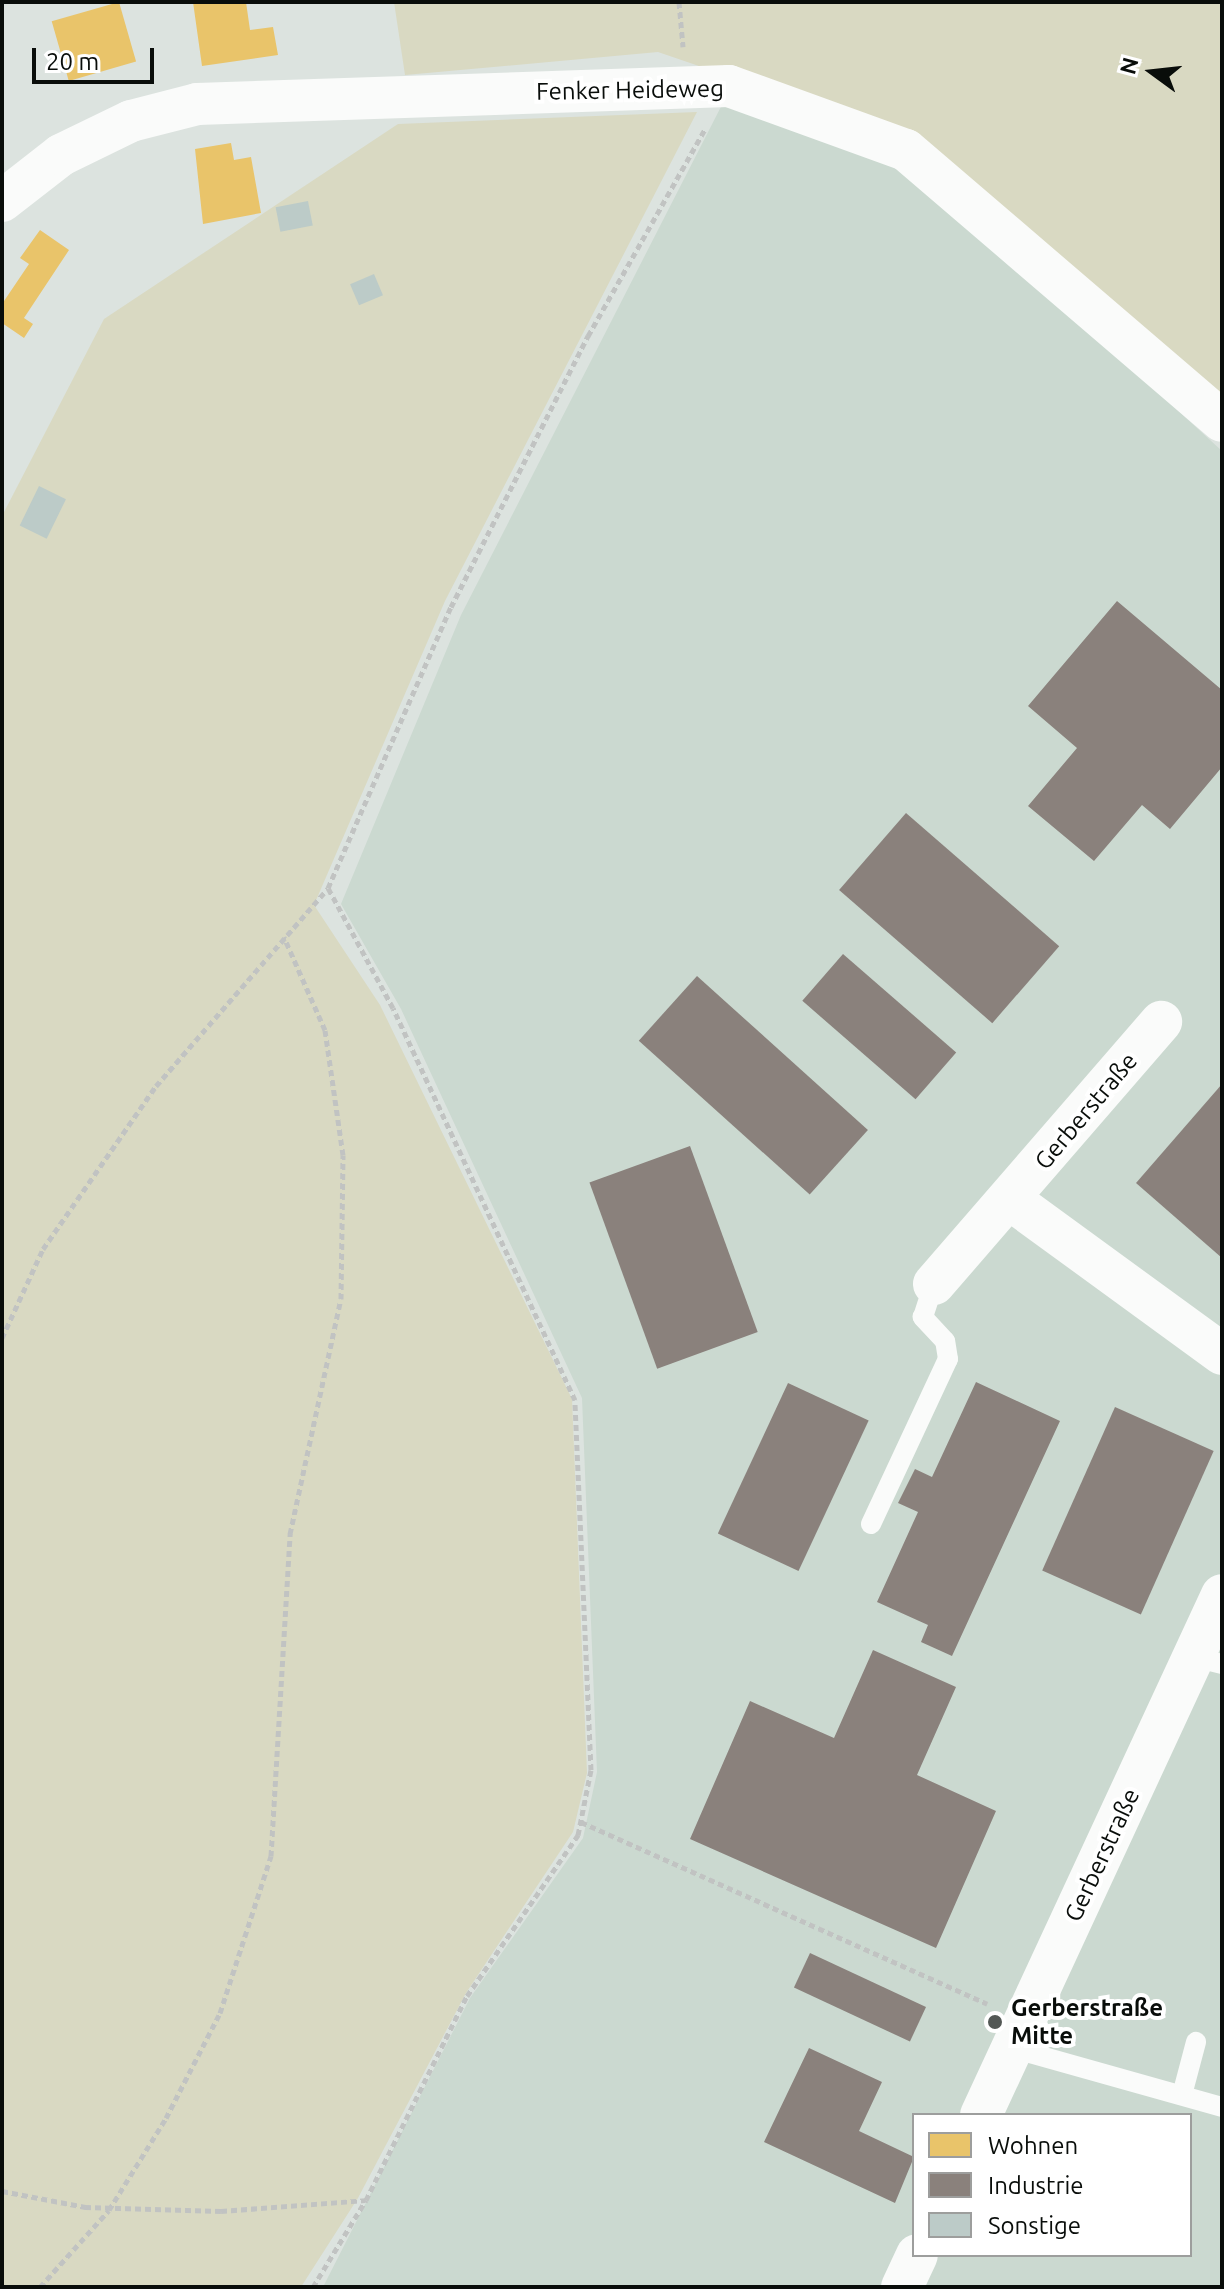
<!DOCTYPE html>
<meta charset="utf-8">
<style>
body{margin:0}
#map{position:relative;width:1224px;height:2289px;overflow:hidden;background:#dce3df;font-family:Ubuntu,sans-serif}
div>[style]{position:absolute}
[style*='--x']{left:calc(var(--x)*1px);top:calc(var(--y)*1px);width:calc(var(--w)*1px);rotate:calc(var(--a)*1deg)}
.built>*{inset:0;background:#cbd9d0}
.green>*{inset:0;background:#d9d9c2}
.homes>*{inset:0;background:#e9c46a;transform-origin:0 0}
.industry>*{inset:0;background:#8a817c;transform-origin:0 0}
.building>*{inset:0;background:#bccbc8;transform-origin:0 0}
.path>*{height:5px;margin-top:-2.5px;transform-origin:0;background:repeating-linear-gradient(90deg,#c1c3c2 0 6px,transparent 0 10px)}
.lane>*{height:20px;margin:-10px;padding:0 10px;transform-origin:10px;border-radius:10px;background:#fafbfa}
.street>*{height:42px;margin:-21px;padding:0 21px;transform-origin:21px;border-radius:21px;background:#fafbfa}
.dots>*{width:22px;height:22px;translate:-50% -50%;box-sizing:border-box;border:4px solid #fff;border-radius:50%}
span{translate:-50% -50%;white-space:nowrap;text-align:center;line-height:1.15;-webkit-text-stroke:8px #fff;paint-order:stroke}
.street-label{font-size:24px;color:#090d0a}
.poi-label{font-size:24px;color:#090d0a;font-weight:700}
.left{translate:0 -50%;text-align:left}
.frame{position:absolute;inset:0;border:4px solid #090d0a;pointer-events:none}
.legend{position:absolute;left:912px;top:2113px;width:280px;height:144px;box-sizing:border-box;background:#fff;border:2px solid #9d9e9d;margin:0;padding:10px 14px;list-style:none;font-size:24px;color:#090d0a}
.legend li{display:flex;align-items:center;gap:16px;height:40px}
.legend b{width:40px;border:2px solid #9d9e9d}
.north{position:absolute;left:1112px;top:32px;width:80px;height:80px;-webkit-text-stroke:6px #fff;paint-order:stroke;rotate:285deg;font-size:22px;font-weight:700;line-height:32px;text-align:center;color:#090d0a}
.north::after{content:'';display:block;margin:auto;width:28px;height:36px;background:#090d0a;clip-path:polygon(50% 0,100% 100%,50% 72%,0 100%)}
.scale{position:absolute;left:32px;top:48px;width:122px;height:36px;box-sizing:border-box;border:4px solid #090d0a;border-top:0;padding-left:10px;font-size:24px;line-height:28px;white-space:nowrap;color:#090d0a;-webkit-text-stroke:6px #fff;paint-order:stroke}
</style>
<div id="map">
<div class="built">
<div style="clip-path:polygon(evenodd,728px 93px,904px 159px,1222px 451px,1222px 2287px,323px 2287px,470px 1998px,583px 1838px,597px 1772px,582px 1398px,401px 1009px,341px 904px,461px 615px,728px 93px,914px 2115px,1190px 2115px,1190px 2255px,914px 2255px,914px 2115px)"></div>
</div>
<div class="green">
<div style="clip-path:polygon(394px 2px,1222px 2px,1222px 418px,915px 140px,658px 52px,405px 75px)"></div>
<div style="clip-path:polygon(697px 112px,445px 601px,314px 905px,380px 1005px,572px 1399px,587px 1773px,573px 1832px,466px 1993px,358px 2198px,301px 2287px,2px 2287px,2px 516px,104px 319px,398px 124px)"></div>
</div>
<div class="homes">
<div style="left:119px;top:2px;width:62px;height:70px;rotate:74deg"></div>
<div style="clip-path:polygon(193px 2px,246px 2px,250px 30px,273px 27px,278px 55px,202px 66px)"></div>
<div style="clip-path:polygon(231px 143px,234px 160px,251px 157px,261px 213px,203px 224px,195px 149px)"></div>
<div style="clip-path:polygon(40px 230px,69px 250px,24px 318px,33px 324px,24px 338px,2px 323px,2px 304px,29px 264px,20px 258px)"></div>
</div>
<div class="industry">
<div style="clip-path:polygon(1117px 601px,1222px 690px,1222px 767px,1170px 829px,1142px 805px,1094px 861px,1028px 806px,1077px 748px,1028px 706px)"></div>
<div style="left:906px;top:813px;width:203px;height:102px;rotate:41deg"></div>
<div style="left:843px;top:954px;width:150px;height:62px;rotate:41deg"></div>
<div style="left:697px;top:976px;width:230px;height:87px;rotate:42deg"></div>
<div style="clip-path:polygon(1222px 1084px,1222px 1258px,1136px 1183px)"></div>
<div style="left:690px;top:1146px;width:198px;height:107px;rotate:70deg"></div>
<div style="clip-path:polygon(976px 1382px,1060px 1421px,952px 1656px,921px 1642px,928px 1625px,877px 1602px,918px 1512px,898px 1503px,915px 1469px,932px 1477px)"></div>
<div style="left:788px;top:1383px;width:89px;height:166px;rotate:25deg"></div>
<div style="left:1115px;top:1407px;width:108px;height:179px;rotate:24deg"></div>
<div style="clip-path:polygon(873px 1650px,956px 1687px,917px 1775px,996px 1811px,936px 1948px,690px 1839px,750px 1701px,834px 1738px)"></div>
<div style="left:810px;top:1953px;width:128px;height:38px;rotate:25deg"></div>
<div style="clip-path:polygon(809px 2048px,882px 2082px,859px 2131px,914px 2157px,895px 2203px,764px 2142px)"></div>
</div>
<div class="building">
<div style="left:308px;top:201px;width:25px;height:33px;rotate:79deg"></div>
<div style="left:374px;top:274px;width:23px;height:26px;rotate:67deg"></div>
<div style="left:39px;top:486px;width:30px;height:44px;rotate:26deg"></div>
</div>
<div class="path">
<div style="--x:679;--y:2;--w:45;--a:84.9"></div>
<div style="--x:2;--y:1338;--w:98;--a:-65.3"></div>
<div style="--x:43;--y:1249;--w:198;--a:-55.3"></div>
<div style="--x:156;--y:1086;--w:262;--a:-49"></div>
<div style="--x:328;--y:888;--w:307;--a:-66.4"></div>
<div style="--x:451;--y:607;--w:304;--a:-63.2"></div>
<div style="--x:588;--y:336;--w:238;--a:-60.5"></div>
<div style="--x:581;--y:1822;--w:445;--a:24.1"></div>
<div style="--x:2;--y:2191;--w:85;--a:10.9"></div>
<div style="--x:85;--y:2207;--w:136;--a:1.7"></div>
<div style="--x:221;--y:2211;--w:145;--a:-4.3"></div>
<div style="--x:40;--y:2287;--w:103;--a:-48.1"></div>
<div style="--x:109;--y:2210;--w:108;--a:-58.2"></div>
<div style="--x:166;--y:2118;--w:118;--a:-62.8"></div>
<div style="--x:220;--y:2013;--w:165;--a:-72"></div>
<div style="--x:271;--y:1856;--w:323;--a:-86.6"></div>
<div style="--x:290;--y:1534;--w:240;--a:-77.8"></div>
<div style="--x:341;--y:1299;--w:144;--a:-89.2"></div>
<div style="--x:343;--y:1155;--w:126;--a:-98.2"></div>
<div style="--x:325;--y:1030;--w:102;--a:-113.8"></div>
<div style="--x:313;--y:2287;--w:102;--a:-58.7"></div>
<div style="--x:366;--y:2200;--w:228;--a:-63.7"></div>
<div style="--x:467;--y:1996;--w:196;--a:-55.4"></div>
<div style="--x:578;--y:1835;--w:66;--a:-78.7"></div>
<div style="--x:591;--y:1770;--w:370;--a:-92.5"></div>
<div style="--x:575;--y:1400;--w:432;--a:-114.9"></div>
<div style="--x:393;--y:1008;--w:136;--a:-118.4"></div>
</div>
<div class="lane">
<div style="--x:871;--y:1524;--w:182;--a:-65"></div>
<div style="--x:948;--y:1359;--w:18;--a:-99"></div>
<div style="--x:945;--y:1341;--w:33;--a:-133"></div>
<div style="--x:923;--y:1317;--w:35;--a:-72"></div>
<div style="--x:1194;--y:1657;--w:29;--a:14"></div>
<div style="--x:1012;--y:2048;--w:218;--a:15.7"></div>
<div style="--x:1182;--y:2095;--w:55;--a:-75.2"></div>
</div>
<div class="street">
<div style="--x:2;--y:201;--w:75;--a:-37.9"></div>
<div style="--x:61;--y:155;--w:78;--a:-25.9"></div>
<div style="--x:131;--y:121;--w:68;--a:-14.4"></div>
<div style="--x:197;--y:104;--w:532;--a:-1.94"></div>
<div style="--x:729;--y:86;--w:188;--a:19.9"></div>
<div style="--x:906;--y:150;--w:416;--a:40.6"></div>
<div style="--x:1011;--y:1200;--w:261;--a:36.1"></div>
<div style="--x:934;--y:1284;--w:347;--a:-49.1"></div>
<div style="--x:981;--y:2115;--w:573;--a:-65.13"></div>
<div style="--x:902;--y:2287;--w:35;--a:-65"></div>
</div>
<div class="dots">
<div style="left:995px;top:2022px;background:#535855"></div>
</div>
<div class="street-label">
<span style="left:630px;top:90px;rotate:-1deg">Fenker Heideweg</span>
<span style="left:1086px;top:1111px;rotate:-50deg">Gerberstraße</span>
<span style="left:1102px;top:1855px;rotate:-65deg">Gerberstraße</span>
</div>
<div class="poi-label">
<span class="left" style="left:1011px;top:2022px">Gerberstraße<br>Mitte</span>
</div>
<div class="frame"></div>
<ul class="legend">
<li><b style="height:22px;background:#e9c46a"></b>Wohnen</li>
<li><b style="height:22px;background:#8a817c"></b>Industrie</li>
<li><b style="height:22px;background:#bccbc8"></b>Sonstige</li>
</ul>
<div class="north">N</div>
<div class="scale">20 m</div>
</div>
